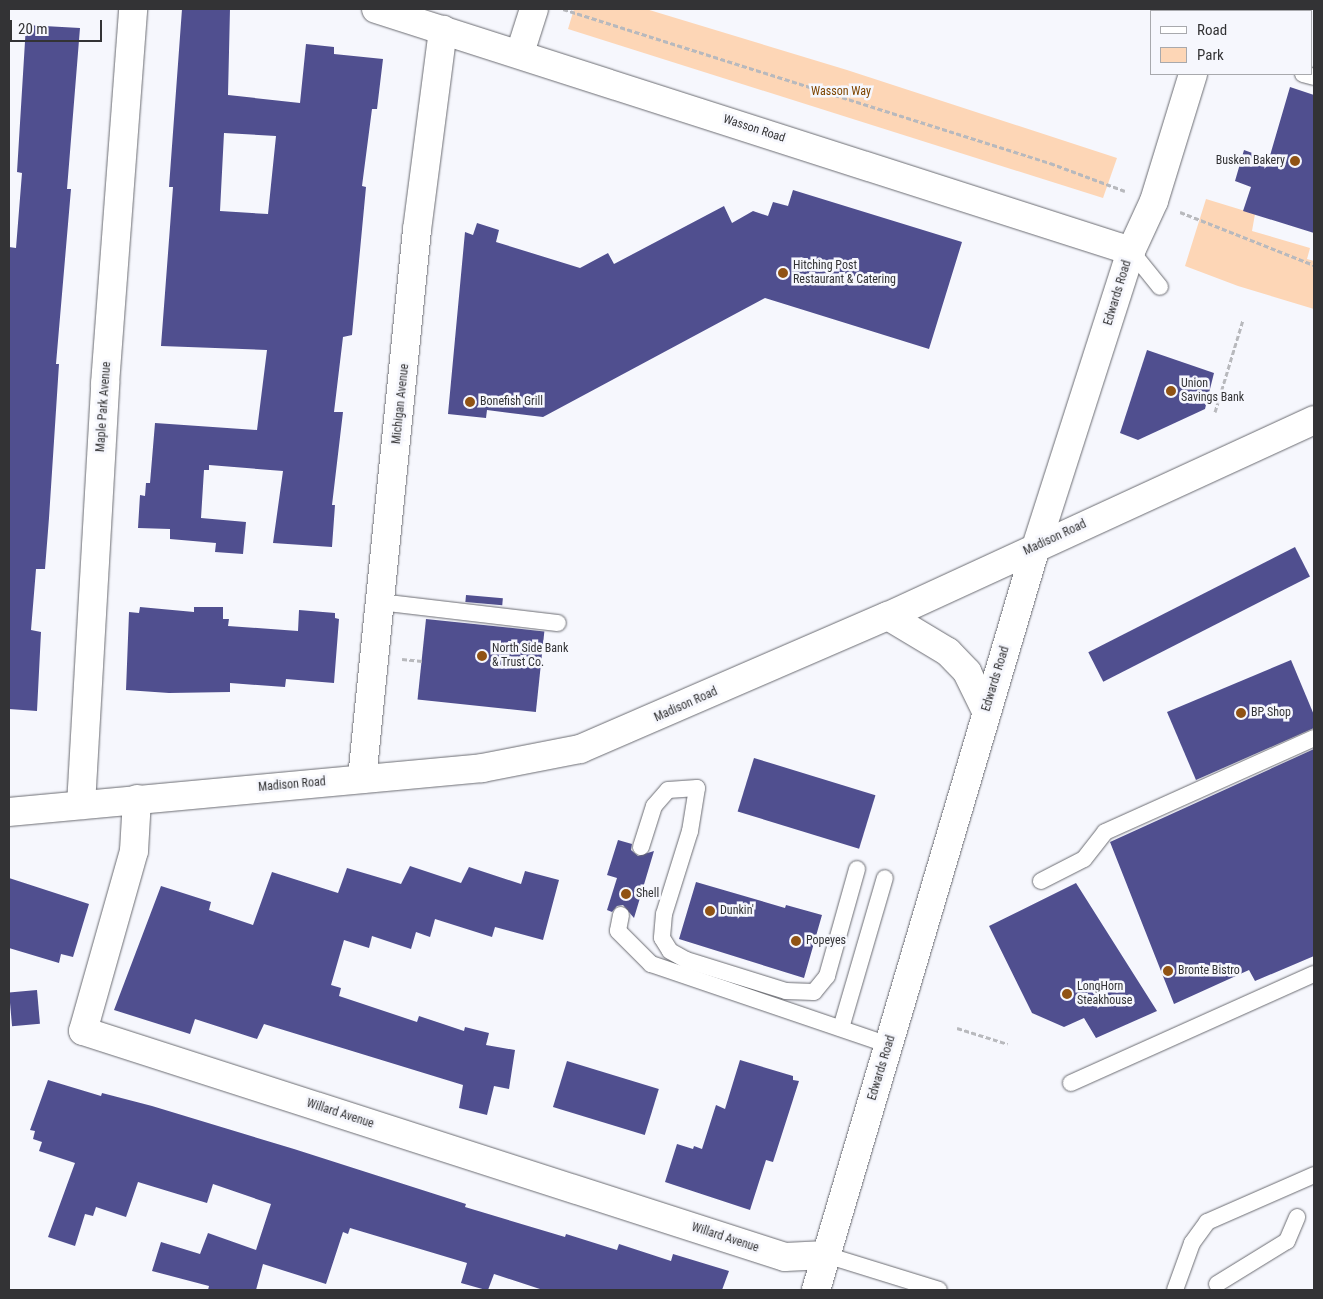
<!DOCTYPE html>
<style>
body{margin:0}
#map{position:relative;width:1323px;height:1299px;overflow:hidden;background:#f6f7fd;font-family:"Roboto Condensed",sans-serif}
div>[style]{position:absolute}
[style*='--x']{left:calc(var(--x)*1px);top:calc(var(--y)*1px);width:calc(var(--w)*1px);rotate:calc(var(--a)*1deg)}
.green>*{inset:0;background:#fdd6b6}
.building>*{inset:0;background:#504f8f;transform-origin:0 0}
.path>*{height:3px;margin-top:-1.5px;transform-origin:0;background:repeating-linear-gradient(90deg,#b8b9bd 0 5px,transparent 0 7.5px)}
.roads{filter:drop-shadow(0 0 1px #6b6c72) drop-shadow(0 0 1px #6b6c72)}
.service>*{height:16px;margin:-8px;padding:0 8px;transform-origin:8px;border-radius:8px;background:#fff}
.minor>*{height:28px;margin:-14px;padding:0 14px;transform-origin:14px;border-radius:14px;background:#fff}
.tertiary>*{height:28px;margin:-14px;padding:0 14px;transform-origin:14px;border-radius:14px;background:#fff}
.secondary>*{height:28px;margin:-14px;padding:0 14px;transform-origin:14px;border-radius:14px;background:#fff}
.dots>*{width:14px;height:14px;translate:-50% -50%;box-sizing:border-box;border:2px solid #f6f7fd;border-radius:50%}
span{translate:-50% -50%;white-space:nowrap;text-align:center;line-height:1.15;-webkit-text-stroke:5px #f6f7fd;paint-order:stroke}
.park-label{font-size:12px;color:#7e4500}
.street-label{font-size:12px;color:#333335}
.poi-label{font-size:12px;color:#333335}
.right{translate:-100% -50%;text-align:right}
.left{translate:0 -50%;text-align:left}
.frame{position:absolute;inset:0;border:10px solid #333335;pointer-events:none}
.legend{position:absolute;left:1150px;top:10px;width:162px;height:65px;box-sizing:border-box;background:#f6f7fd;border:1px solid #a8a9ad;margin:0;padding:6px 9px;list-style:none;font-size:15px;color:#333335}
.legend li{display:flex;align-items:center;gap:10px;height:25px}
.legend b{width:25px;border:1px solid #a8a9ad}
.scale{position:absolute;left:10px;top:20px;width:92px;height:22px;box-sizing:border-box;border:2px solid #333335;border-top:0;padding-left:6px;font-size:15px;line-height:18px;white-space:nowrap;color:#333335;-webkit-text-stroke:4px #f6f7fd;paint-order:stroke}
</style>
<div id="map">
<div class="green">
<div style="clip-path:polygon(574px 9px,646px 9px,847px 70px,1117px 158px,1103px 198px,568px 29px)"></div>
<div style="clip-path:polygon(1206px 199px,1255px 214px,1252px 231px,1310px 248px,1307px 259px,1314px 261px,1314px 309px,1238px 286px,1185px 266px)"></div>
</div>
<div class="building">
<div style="clip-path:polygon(evenodd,182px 9px,230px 9px,228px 95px,300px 103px,306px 44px,334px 47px,334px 54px,383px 59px,377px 109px,372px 109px,362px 186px,366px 187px,352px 335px,343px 337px,334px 412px,343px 412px,332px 505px,335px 505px,332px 547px,273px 543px,283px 471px,209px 465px,209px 470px,204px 470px,201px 518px,246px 522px,243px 554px,215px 552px,216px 543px,170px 539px,170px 529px,138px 528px,140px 495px,145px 496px,146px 483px,150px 483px,155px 423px,257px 430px,267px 350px,161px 346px,173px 187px,169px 187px,182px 9px,224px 133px,276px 136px,268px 214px,220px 211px,224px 133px)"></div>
<div style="clip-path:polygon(26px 25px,80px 28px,67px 189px,71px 189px,56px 364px,59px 364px,49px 518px,45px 569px,36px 569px,31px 630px,41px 632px,37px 711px,9px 709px,9px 247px,16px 248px,22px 173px,17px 172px)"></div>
<div style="clip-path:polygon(1290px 87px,1314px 95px,1314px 233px,1243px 211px,1251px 187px,1235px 181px,1244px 150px,1269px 159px)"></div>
<div style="clip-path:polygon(793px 190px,962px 242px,929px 349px,765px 298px,543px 417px,487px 410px,486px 418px,448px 414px,465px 232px,473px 235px,477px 223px,499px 230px,496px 242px,580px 268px,608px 253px,614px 264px,724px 206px,732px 223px,753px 211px,768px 216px,773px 202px,788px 206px)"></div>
<div style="clip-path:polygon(1147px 350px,1214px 373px,1205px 409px,1138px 440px,1120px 433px)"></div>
<div style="left:1295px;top:547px;width:33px;height:232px;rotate:63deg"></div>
<div style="left:466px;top:595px;width:37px;height:7px;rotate:5deg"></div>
<div style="clip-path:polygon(140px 607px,194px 612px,194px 607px,223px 607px,223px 619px,229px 619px,228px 626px,298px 631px,299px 610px,335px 613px,335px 618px,339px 619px,334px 683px,286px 679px,285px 687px,230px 683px,230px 692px,169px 693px,126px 690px,129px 612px,139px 613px)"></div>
<div style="left:426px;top:619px;width:119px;height:81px;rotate:6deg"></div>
<div style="clip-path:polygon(1291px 660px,1314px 715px,1314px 728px,1196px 780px,1167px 712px)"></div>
<div style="clip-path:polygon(1314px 749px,1314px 956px,1255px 981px,1249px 970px,1174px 1004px,1110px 842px)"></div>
<div style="left:754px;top:758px;width:127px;height:56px;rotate:17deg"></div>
<div style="clip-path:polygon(618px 840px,632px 844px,631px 850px,638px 856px,654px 851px,634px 918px,623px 905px,617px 906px,612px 912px,607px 910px,617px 878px,607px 875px)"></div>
<div style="clip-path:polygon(410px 866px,461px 883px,469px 867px,521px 884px,525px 871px,559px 880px,543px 940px,495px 927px,492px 937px,435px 919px,430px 937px,416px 932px,411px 949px,372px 936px,369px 948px,344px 940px,331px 985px,341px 988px,339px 996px,417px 1022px,419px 1016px,464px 1031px,465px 1027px,489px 1033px,486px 1045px,515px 1050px,509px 1089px,494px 1086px,487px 1115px,459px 1108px,463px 1085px,264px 1024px,257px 1039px,195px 1019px,190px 1034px,114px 1010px,161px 886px,211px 902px,209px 910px,253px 925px,272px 872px,338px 893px,347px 868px,401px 884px)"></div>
<div style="clip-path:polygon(9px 878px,89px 904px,73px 957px,61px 954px,59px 963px,9px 948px)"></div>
<div style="clip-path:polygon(696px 882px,785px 908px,786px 905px,822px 915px,804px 978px,679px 939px)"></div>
<div style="clip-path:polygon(1076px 883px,1157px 1011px,1096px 1038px,1084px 1018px,1064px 1027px,1032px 1013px,989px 926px)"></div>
<div style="left:37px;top:990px;width:34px;height:28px;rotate:85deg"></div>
<div style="clip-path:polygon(740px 1060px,793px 1076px,793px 1080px,799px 1081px,773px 1162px,766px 1160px,750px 1210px,665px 1182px,677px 1144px,693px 1149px,694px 1146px,702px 1149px,716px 1105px,725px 1109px)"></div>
<div style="left:567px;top:1061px;width:96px;height:48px;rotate:17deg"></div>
<div style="clip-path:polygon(48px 1080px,101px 1096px,102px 1093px,152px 1106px,294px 1149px,466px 1204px,465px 1207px,565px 1237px,566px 1234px,617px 1250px,619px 1244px,671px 1261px,673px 1254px,729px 1271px,722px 1290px,543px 1290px,494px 1274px,488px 1290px,486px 1290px,461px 1283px,467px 1263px,350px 1228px,348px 1234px,343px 1232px,326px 1284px,263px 1264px,256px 1290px,208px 1290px,209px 1286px,152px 1271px,161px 1242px,200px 1254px,208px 1233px,256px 1250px,271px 1204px,213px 1184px,207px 1203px,138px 1182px,126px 1217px,96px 1207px,93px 1216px,85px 1214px,75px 1246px,48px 1237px,75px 1163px,39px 1151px,42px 1142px,33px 1139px,35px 1131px,30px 1130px)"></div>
</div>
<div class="path">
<div style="--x:563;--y:9;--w:511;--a:17.55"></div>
<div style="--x:1050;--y:163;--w:80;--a:20.5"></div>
<div style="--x:1180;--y:212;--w:144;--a:21.6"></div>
<div style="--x:1215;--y:412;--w:96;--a:-73.1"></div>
<div style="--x:402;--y:659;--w:20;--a:6"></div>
<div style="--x:957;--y:1028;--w:53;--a:17.4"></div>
</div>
<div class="roads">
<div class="service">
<div style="--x:1303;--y:74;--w:11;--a:15"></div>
<div style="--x:1131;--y:251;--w:46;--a:51.1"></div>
<div style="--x:379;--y:602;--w:180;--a:6.7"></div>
<div style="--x:641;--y:847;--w:43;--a:-72.4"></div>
<div style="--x:654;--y:806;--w:21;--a:-49"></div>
<div style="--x:668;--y:790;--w:29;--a:-4"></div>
<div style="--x:697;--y:788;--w:44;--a:99.2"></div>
<div style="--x:690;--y:831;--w:87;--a:107.4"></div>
<div style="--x:664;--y:914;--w:24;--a:95"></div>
<div style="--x:662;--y:938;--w:15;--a:58"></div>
<div style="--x:670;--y:951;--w:18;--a:29"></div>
<div style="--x:686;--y:960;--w:105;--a:17.2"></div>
<div style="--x:786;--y:991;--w:28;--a:2"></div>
<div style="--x:814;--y:992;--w:21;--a:-51"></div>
<div style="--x:827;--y:976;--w:111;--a:-74.3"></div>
<div style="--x:1041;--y:881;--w:48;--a:-27.1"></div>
<div style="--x:1084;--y:859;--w:34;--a:-52"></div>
<div style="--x:1105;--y:832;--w:229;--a:-24.2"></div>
<div style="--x:621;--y:915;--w:16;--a:101"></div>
<div style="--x:618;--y:931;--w:47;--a:45"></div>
<div style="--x:651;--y:964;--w:251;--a:18.8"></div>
<div style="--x:841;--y:1028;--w:156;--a:-73.7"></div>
<div style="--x:1071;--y:1083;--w:266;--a:-24.2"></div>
<div style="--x:826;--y:1255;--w:118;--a:17.2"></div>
<div style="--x:1217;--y:1284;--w:82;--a:-31.6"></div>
<div style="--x:1287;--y:1241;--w:26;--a:-67"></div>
<div style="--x:1175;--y:1290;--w:50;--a:-70.1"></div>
<div style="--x:1192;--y:1243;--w:26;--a:-54"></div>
<div style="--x:1207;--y:1222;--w:117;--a:-23.7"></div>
</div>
<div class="minor">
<div style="--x:520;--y:53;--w:46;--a:-72.3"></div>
<div style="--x:362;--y:779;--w:552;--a:-84.28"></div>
<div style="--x:417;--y:230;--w:202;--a:-82.6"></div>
<div style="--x:137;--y:799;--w:52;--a:93.3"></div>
<div style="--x:134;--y:851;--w:187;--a:105.8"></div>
<div style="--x:83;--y:1031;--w:737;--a:17.85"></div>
<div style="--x:785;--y:1257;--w:41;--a:-2.8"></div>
<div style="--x:81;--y:805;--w:422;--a:-86.7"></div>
<div style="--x:105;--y:384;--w:376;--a:-85.7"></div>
</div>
<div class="tertiary">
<div style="--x:376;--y:9;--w:793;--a:17.77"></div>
</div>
<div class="secondary">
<div style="--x:1213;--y:11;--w:2;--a:-90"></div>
<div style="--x:888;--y:616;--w:70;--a:31"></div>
<div style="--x:948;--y:652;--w:28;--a:46"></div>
<div style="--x:967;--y:672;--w:43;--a:64"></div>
<div style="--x:9;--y:812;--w:475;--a:-5.3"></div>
<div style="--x:482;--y:768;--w:100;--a:-11"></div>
<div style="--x:580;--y:749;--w:335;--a:-23.4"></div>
<div style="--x:888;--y:616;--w:469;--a:-24.7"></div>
<div style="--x:816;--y:1290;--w:775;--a:-73.51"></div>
<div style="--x:1036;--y:547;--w:311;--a:-72.2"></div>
<div style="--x:1131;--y:251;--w:55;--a:-65.3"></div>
<div style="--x:1154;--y:201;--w:133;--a:-72.9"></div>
</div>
</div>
<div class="dots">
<div style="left:1295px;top:161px;background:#905314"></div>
<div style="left:783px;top:273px;background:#905314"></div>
<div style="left:1171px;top:391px;background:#905314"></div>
<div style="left:470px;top:402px;background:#905314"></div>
<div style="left:482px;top:656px;background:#905314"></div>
<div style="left:1241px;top:713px;background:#905314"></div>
<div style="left:626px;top:894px;background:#905314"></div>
<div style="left:710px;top:911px;background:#905314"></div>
<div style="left:796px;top:941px;background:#905314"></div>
<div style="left:1168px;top:971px;background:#905314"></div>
<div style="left:1067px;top:994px;background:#905314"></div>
</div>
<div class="park-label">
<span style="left:841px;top:92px">Wasson Way</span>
</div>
<div class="street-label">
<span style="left:754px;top:129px;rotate:18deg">Wasson Road</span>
<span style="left:1118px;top:293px;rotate:-73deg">Edwards Road</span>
<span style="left:401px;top:404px;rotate:-84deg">Michigan Avenue</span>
<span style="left:104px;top:407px;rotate:-86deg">Maple Park Avenue</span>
<span style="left:1055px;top:538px;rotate:-25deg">Madison Road</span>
<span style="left:996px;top:679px;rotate:-73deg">Edwards Road</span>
<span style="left:686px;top:705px;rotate:-24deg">Madison Road</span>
<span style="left:292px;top:785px;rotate:-5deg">Madison Road</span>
<span style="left:882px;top:1068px;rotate:-73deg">Edwards Road</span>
<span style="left:340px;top:1114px;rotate:18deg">Willard Avenue</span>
<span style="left:725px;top:1238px;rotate:18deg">Willard Avenue</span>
</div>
<div class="poi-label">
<span class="right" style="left:1285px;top:161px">Busken Bakery</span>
<span class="left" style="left:793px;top:273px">Hitching Post<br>Restaurant &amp; Catering</span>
<span class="left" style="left:1181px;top:391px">Union<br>Savings Bank</span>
<span class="left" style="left:480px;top:402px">Bonefish Grill</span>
<span class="left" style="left:492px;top:656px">North Side Bank<br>&amp; Trust Co.</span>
<span class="left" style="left:1251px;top:713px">BP Shop</span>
<span class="left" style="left:636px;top:894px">Shell</span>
<span class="left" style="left:720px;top:911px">Dunkin'</span>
<span class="left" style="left:806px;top:941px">Popeyes</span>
<span class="left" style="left:1178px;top:971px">Bronte Bistro</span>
<span class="left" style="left:1077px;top:994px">LongHorn<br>Steakhouse</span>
</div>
<div class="frame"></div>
<ul class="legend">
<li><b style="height:6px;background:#fff"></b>Road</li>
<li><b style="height:14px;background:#fdd6b6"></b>Park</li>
</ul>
<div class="scale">20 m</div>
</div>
